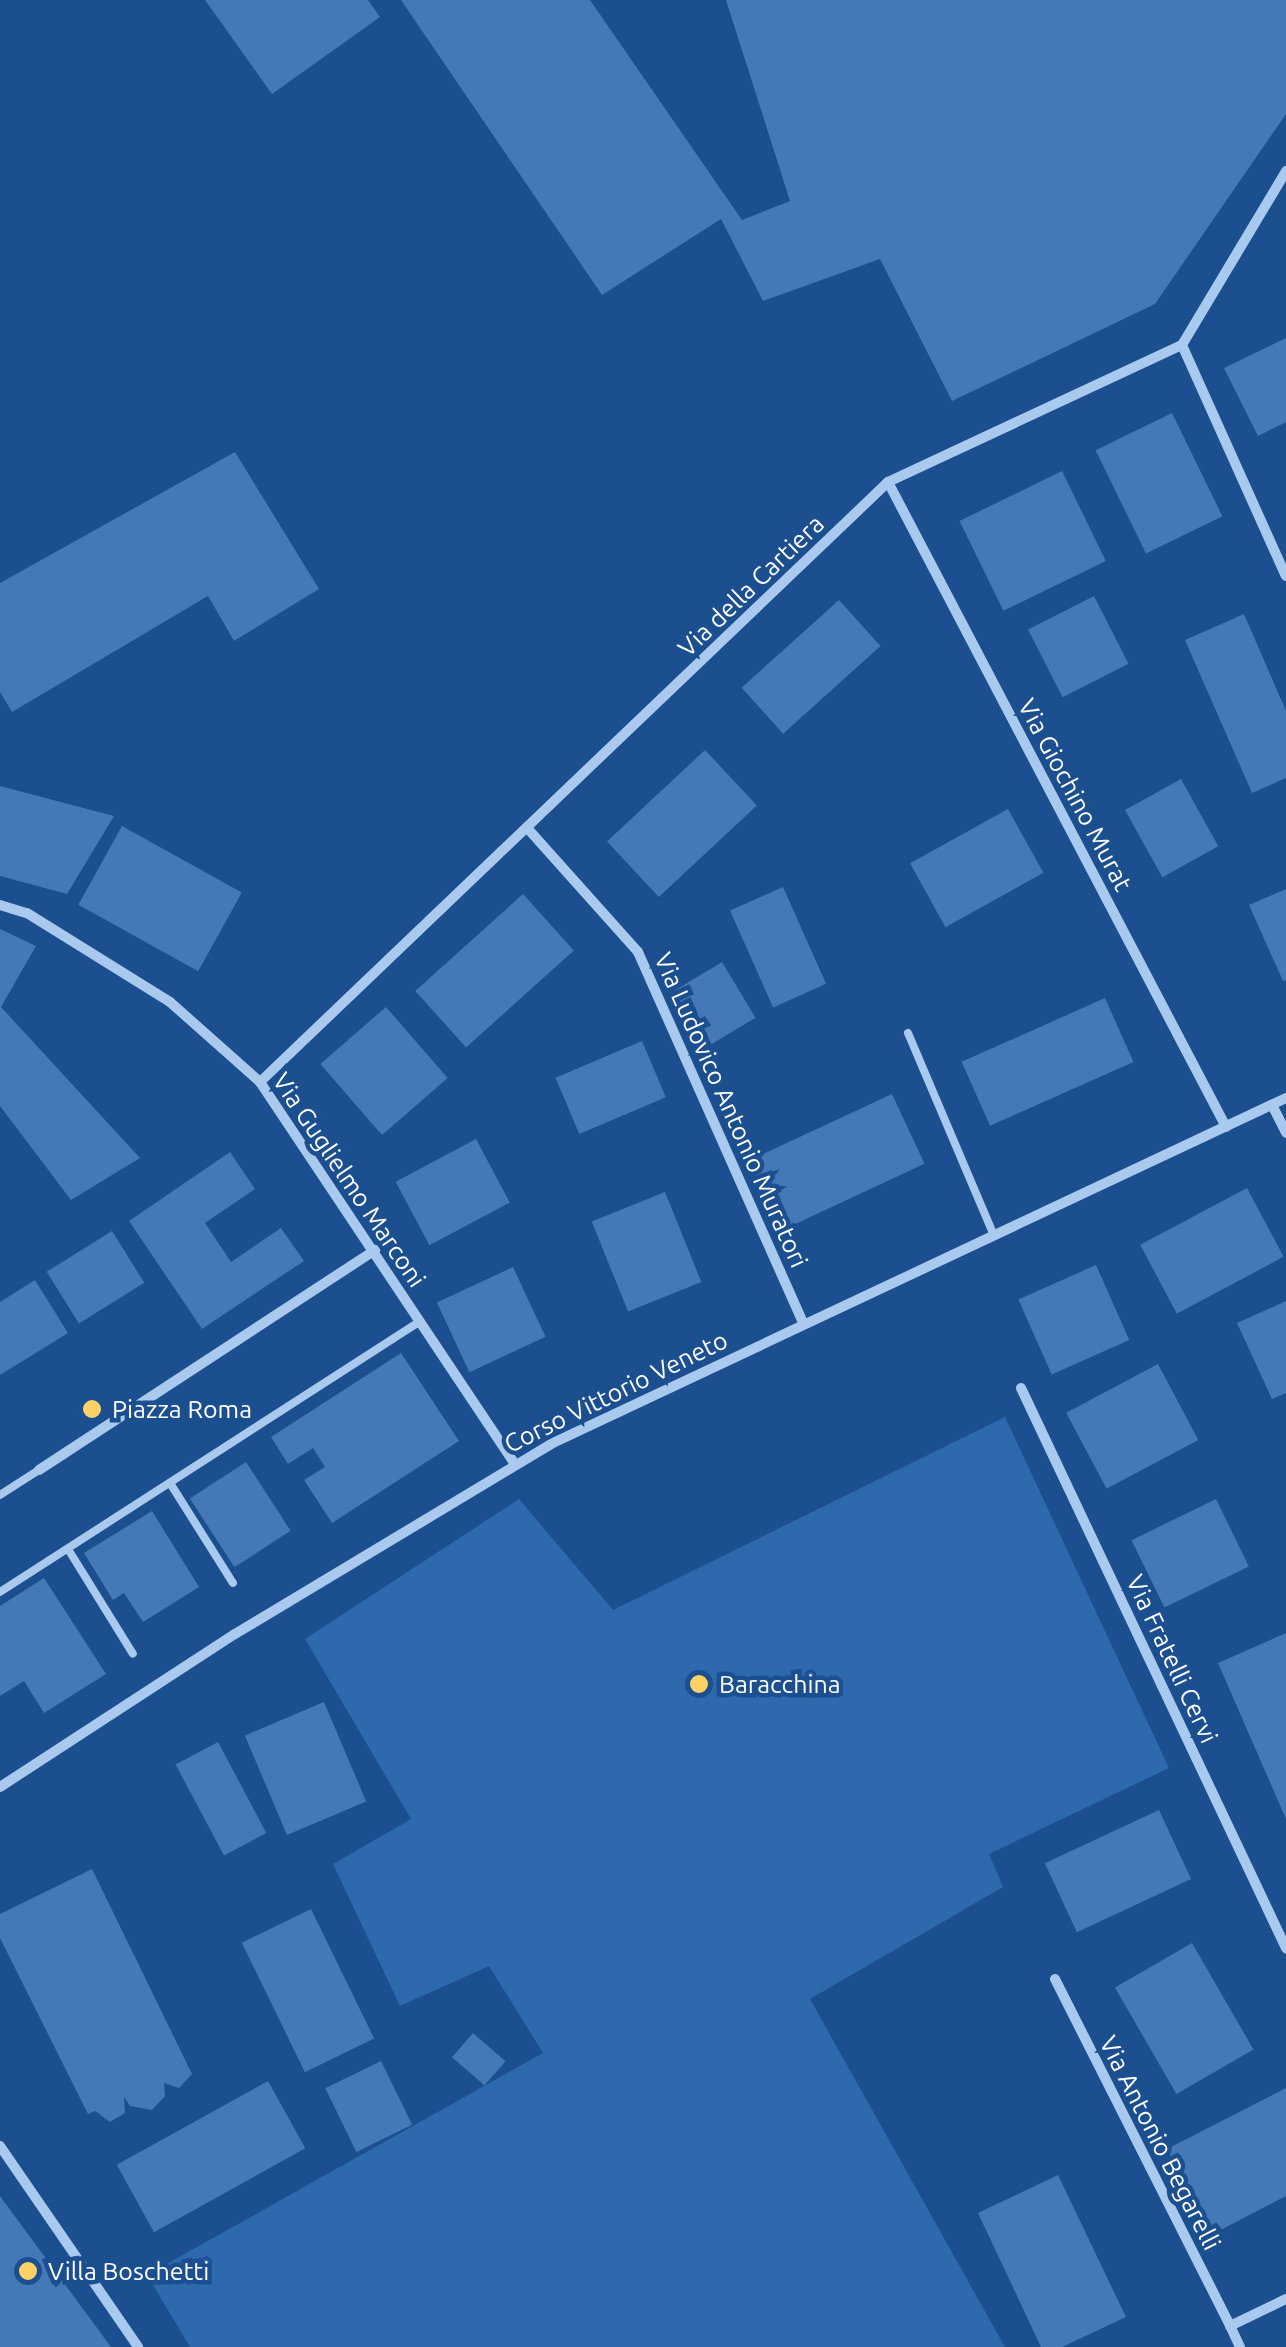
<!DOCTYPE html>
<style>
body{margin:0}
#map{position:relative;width:1286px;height:2347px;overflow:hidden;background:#1b4f8f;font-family:Ubuntu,sans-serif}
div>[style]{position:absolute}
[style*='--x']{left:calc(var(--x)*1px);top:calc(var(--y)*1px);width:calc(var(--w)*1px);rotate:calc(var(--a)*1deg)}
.green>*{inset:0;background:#2e69ad}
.building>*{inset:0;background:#4478b7;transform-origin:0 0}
.lane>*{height:8px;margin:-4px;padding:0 4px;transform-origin:4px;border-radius:4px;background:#a9c9ee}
.street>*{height:10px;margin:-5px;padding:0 5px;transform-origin:5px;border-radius:5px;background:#a9c9ee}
.dots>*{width:28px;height:28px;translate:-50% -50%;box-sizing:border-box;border:5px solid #1b4f8f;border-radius:50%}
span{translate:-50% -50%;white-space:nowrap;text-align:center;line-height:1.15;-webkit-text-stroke:9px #1b4f8f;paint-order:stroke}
.street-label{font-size:25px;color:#fff}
.poi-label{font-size:25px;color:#fff}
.left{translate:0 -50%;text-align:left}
</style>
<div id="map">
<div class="green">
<div style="clip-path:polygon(1005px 1417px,1169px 1768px,989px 1854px,1003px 1887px,810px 1999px,1005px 2347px,190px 2347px,147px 2275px,543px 2053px,489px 1966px,400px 2006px,333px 1864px,411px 1819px,305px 1639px,519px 1499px,613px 1610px)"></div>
</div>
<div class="building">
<div style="clip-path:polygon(205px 0,368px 0,380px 17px,272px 94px)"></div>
<div style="clip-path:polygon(401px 0,590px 0,742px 220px,790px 201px,726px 0,1286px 0,1286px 114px,1155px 304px,952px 401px,880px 259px,763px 301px,721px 219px,602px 295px)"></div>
<div style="clip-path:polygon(1286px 338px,1286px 422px,1258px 436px,1224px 368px)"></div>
<div style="left:1172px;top:413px;width:115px;height:85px;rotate:64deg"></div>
<div style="clip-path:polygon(235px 452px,319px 589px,234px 641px,208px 596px,12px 712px,0 692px,0 583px)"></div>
<div style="left:1062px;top:471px;width:100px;height:114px;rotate:64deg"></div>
<div style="left:1094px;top:596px;width:76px;height:74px;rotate:63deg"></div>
<div style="left:839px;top:600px;width:62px;height:131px;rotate:48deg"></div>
<div style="clip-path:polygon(1244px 614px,1286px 711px,1286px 778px,1252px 793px,1185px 640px)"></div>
<div style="left:705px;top:750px;width:76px;height:134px;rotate:47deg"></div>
<div style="left:1181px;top:779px;width:77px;height:64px;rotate:61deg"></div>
<div style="clip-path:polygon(0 786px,114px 816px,67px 894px,0 876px)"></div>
<div style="left:1008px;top:809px;width:73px;height:112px;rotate:61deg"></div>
<div style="left:122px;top:826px;width:137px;height:90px;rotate:29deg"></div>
<div style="left:783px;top:887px;width:106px;height:58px;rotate:66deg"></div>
<div style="clip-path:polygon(1286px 889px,1286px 980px,1283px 981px,1249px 905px)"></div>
<div style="left:523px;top:894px;width:76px;height:145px;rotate:48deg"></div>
<div style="clip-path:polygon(0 929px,36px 946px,1px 1007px,140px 1158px,71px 1200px,0 1106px)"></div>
<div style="left:722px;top:962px;width:65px;height:61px;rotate:59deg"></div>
<div style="left:1105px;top:998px;width:70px;height:157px;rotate:66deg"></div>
<div style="left:386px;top:1007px;width:94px;height:87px;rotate:49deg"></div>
<div style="left:642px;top:1041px;width:61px;height:94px;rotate:67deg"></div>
<div style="left:892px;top:1094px;width:77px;height:158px;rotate:65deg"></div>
<div style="left:476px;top:1139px;width:72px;height:91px;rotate:62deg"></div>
<div style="clip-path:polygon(230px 1152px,255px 1189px,205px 1223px,231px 1262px,281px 1228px,304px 1261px,202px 1329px,129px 1221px)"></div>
<div style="left:1247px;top:1188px;width:78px;height:121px;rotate:62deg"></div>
<div style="left:665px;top:1192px;width:97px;height:79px;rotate:68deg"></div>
<div style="left:112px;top:1231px;width:61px;height:77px;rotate:58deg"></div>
<div style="left:1096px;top:1265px;width:82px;height:85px;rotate:66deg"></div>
<div style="left:513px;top:1267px;width:77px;height:84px;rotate:65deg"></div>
<div style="clip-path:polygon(35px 1280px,68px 1333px,0 1375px,0 1302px)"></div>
<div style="clip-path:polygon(1286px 1301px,1286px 1393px,1272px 1399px,1237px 1323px)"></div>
<div style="clip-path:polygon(401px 1353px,459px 1441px,332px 1523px,304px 1480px,325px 1467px,313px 1448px,288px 1464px,271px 1437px)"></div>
<div style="left:1158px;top:1364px;width:86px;height:104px;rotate:62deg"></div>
<div style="left:246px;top:1462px;width:82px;height:67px;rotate:57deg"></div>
<div style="left:1216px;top:1499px;width:75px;height:94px;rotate:64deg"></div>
<div style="clip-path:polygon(152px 1511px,199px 1587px,143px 1622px,124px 1593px,113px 1600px,84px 1553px)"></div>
<div style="clip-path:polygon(44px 1578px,106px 1674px,44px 1713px,24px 1681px,0 1696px,0 1606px)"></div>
<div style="clip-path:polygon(1286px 1633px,1286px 1819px,1218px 1663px)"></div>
<div style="left:324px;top:1702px;width:108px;height:86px;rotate:67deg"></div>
<div style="left:218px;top:1742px;width:103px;height:48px;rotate:62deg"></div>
<div style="left:1159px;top:1810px;width:76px;height:126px;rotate:65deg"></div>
<div style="clip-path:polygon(92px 1869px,192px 2074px,179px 2088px,164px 2083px,165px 2096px,152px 2110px,130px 2106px,124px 2097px,125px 2113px,110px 2122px,95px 2111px,88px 2114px,0 1938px,0 1914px)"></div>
<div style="left:311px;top:1909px;width:144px;height:77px;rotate:64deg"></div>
<div style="left:1192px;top:1943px;width:123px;height:89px;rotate:60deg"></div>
<div style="left:473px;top:2033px;width:43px;height:32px;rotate:41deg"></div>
<div style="left:381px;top:2061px;width:71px;height:62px;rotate:64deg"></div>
<div style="left:268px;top:2081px;width:77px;height:173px;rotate:61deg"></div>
<div style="clip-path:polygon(1286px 2088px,1286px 2196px,1211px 2235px,1167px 2149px)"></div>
<div style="clip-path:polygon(1058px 2175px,1126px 2317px,1062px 2347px,1041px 2347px,978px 2213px)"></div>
<div style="clip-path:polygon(0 2196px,111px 2347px,0 2347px)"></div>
</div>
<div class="lane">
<div style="--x:908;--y:1033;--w:220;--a:67"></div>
<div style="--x:170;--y:1483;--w:118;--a:57.8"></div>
<div style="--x:0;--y:1495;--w:46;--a:-32.7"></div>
<div style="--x:68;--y:1549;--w:123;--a:58.2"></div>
<div style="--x:0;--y:1592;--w:500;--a:-32.8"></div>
</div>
<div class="street">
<div style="--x:1182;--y:345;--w:253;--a:65.8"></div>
<div style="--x:888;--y:482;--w:728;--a:62.34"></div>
<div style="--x:529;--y:830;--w:164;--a:48.2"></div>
<div style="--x:638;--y:952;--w:407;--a:66"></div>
<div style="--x:0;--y:905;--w:28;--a:17"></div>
<div style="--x:27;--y:913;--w:168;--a:31.9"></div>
<div style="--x:170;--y:1002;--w:120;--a:41.6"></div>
<div style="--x:260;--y:1082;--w:459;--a:56.3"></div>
<div style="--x:260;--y:1082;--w:869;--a:-43.69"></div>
<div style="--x:888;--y:482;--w:324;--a:-25"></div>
<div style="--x:1182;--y:345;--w:203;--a:-59.1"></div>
<div style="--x:1272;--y:1105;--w:31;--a:63"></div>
<div style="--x:1021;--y:1388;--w:620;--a:64.68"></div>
<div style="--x:39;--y:1470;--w:402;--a:-33.2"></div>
<div style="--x:0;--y:1787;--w:280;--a:-33.1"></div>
<div style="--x:235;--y:1634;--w:373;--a:-31"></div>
<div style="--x:555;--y:1442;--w:808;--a:-25.2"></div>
<div style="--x:1055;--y:1979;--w:389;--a:63.2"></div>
<div style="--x:0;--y:2146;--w:244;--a:55.5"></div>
<div style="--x:1240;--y:2347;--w:23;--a:-115"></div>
<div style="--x:1230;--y:2326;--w:62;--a:-25.7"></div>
</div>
<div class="dots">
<div style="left:92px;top:1409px;background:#ffd166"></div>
<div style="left:699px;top:1684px;background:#ffd166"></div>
<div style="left:28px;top:2271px;background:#ffd166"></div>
</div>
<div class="street-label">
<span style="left:751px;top:586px;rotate:-44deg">Via della Cartiera</span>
<span style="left:1075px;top:795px;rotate:62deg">Via Giochino Murat</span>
<span style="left:731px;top:1110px;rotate:66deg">Via Ludovico Antonio Muratori</span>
<span style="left:349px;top:1180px;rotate:56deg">Via Guglielmo Marconi</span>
<span style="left:616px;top:1392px;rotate:-26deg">Corso Vittorio Veneto</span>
<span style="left:1172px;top:1659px;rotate:65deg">Via Fratelli Cervi</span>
<span style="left:1160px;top:2143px;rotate:63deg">Via Antonio Begarelli</span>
</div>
<div class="poi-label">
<span class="left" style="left:112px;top:1409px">Piazza Roma</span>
<span class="left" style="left:719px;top:1684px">Baracchina</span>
<span class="left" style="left:48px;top:2271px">Villa Boschetti</span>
</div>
</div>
